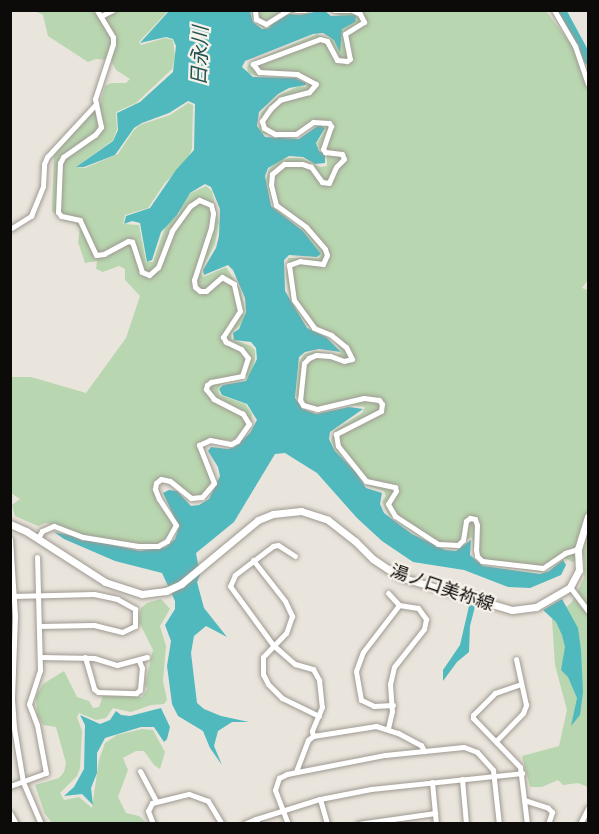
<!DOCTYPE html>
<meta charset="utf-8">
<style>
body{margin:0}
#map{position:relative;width:599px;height:834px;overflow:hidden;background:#eae5dc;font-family:Signika,"Noto Sans JP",sans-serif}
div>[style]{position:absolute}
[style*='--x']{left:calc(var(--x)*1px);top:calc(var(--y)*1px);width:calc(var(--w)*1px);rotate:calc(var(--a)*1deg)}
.green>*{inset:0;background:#b8d6af}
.water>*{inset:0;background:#50b9be}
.river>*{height:9px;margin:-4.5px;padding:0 4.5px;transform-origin:4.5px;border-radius:4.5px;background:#50b9be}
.roads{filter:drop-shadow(0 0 2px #9e9991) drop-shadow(0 0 2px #9e9991)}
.minor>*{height:5px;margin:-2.5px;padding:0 2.5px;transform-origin:2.5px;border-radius:2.5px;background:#fff}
.major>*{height:7px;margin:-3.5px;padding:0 3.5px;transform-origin:3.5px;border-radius:3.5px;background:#fff}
span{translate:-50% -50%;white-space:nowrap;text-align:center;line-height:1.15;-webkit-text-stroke:4.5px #f7f2ea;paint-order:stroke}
.street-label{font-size:18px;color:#0d0b09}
.water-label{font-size:20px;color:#235153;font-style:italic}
.frame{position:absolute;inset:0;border:12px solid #0d0b09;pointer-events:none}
</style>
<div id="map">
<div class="green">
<div style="clip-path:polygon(251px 10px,312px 11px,283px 14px,270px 27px,263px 28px,253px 20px)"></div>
<div style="clip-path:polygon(326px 10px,546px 11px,583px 60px,588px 72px,588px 280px,582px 288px,588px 290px,588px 787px,578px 783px,563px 785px,558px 780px,542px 787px,530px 787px,522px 756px,559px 746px,567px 710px,555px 665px,552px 619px,572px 602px,584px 578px,584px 558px,573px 562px,564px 558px,544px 572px,528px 571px,475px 556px,472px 537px,465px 540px,461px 547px,455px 549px,445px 548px,414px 533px,389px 515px,382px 502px,386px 496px,384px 491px,366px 485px,356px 471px,335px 450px,331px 440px,335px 430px,362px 413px,365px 407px,350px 405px,311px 410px,304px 408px,296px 395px,299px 363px,304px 354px,315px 351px,337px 355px,341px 352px,335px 341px,307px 325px,291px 301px,286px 277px,288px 258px,319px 258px,321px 254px,301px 227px,274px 208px,266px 180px,269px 169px,278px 161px,289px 158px,302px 158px,320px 167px,327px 166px,327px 155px,319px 149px,317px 143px,327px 127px,312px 125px,294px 136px,263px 134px,259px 129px,261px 113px,279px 95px,299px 86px,306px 87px,308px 83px,301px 78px,290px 75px,257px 76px,248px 73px,247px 67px,251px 62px,317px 34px,331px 39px,340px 15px)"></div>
<div style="clip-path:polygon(27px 11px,26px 11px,168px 11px,139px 42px,141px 45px,165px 38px,173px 40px,175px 57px,172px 69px,136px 103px,116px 112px,117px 129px,113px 140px,76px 167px,85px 168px,118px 154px,134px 130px,140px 125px,170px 115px,188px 103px,193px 105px,192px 149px,187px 160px,164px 184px,148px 208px,125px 215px,123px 224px,139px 225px,146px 262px,153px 262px,166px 225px,179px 214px,182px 203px,189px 194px,206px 186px,212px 191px,219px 222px,215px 244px,200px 272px,203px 277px,226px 267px,241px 290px,245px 310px,243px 322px,231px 334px,232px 339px,251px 346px,255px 350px,255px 360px,251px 374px,245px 379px,222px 384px,218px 389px,220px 395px,245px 404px,252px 414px,251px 426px,242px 430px,235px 439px,199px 443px,212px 480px,203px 494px,193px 497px,175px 481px,160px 478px,154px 493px,159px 506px,171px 520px,174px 531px,158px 544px,136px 544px,82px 535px,56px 525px,46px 523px,38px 526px,15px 516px,12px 505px,20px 499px,11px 493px,11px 377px,31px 377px,86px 393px,126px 338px,140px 296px,125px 280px,125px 269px,119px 266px,103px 272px,96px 269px,97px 261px,85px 263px,78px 242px,80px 229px,75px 223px,62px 220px,52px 211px,54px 155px,88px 115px,99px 108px,105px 86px,111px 83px,126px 83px,130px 79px,116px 70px,111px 60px,96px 59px,88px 62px,48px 36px,43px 15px,35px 11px)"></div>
<div style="clip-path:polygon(161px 599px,170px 609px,160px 626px,166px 646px,163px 681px,167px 700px,164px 704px,151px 705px,131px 712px,113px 708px,106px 718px,96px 720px,79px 713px,77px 717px,82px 731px,80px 768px,77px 776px,60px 793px,64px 800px,79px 797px,92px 808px,99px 760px,105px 743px,117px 735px,142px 729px,153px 730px,165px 752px,160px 769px,154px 765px,144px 751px,136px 751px,123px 758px,128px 770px,118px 797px,126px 813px,139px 816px,147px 823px,52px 823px,45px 814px,35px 785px,59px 778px,64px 772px,66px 763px,56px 727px,43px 725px,37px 715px,36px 696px,43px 684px,64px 671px,77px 697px,89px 701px,93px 708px,99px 707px,103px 696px,142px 697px,147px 689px,145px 684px,153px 650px,139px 622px,141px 608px,147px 603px)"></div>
</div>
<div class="water">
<div style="clip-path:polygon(324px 10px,331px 16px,356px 15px,355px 22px,342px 29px,340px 52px,334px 40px,323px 33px,313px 34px,245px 61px,242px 67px,253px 77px,295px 78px,306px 83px,306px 85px,289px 88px,278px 94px,259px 112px,257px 126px,265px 137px,299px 139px,319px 125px,325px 128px,316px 143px,319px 151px,325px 154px,325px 163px,315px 164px,303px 157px,289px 156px,268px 168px,265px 176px,271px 206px,303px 231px,321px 254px,317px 257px,289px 255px,284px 260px,285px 291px,307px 328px,326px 337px,341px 352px,319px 349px,305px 352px,299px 357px,295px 398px,303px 409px,316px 414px,349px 407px,363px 409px,330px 432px,329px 439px,335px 451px,355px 471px,366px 488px,382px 493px,380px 504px,384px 513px,412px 534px,445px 550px,456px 551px,471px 540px,470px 555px,483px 566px,540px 574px,549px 571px,563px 560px,566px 565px,561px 575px,530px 588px,508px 587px,464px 570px,413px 562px,382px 541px,357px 518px,317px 473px,285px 453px,275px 454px,234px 522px,196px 553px,200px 575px,197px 582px,204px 608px,227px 637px,206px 626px,194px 636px,191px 653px,197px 703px,204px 709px,221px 716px,249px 722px,232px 722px,218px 731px,214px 746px,222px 765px,210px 748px,203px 731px,178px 716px,172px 704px,167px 666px,171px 641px,165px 625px,175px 609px,175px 601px,162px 573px,115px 561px,64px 539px,54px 532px,140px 551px,166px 547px,175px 539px,179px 527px,163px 493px,169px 490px,177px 491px,191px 506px,199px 505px,209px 499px,220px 476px,218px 467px,208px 451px,211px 447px,228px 449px,235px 447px,250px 433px,257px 420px,247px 404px,222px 395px,219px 389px,223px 385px,246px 381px,257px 359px,256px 348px,251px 342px,234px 340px,233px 333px,239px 329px,246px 312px,245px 298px,233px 270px,228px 265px,204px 275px,203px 270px,216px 248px,219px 236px,220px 209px,211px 187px,205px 184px,190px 193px,177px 215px,161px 232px,152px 260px,147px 262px,140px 223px,132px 221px,124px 224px,126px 216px,150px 208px,176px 170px,194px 150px,195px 104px,188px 101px,169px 113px,142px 123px,134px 128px,115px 155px,84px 167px,76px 167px,113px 141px,118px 130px,117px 113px,140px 102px,173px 72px,176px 46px,173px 39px,166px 37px,140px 43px,169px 11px,250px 11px,253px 22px,262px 29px,269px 28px,278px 18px,290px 14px,300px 15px)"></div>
<div style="clip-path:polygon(472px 593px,478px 595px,470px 626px,469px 652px,457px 662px,443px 681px,443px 670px,460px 645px)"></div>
<div style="clip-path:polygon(562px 599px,578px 628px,581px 650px,583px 692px,580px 715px,571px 726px,577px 698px,568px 677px,561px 670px,565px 647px,562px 635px,556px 622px,543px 610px)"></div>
<div style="clip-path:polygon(161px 708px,170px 727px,167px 739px,164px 742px,154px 727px,141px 727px,105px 738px,97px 753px,97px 773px,91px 788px,93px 805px,82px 794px,64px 796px,74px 787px,84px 769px,85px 725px,80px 715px,100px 724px,110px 720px,116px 711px,121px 715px,130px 716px)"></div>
</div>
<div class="river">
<div style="--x:561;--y:10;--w:57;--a:61.6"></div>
</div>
<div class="roads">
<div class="minor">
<div style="--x:255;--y:10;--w:9;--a:84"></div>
<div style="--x:256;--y:19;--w:11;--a:27"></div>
<div style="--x:266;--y:24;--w:26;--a:-32"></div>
<div style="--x:296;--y:10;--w:9;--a:0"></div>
<div style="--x:334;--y:10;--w:15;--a:0"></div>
<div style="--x:352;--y:10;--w:9;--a:27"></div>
<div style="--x:360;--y:14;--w:9;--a:63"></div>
<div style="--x:364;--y:22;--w:22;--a:148"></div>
<div style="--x:345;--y:34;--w:25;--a:79"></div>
<div style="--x:350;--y:59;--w:4;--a:146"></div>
<div style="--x:347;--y:61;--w:10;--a:-174"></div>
<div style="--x:337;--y:60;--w:21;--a:-118"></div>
<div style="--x:327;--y:41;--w:7;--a:-164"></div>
<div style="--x:320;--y:39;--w:72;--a:159.5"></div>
<div style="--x:253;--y:64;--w:10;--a:53"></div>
<div style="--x:259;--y:72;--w:38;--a:3"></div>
<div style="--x:297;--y:74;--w:21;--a:28"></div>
<div style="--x:316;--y:84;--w:11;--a:131"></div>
<div style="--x:309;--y:92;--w:30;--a:165"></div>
<div style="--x:280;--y:100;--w:12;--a:138"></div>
<div style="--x:271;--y:108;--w:16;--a:125"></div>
<div style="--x:262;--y:121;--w:7;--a:74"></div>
<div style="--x:264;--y:128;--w:13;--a:29"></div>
<div style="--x:275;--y:134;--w:21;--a:0"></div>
<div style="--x:296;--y:134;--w:21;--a:-35"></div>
<div style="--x:313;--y:122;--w:16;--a:4"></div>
<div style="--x:329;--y:123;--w:4;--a:56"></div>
<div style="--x:331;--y:126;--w:24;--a:109"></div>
<div style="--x:323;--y:149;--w:4;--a:56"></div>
<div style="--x:325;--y:152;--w:17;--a:7"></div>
<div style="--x:342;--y:154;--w:5;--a:68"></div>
<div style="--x:344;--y:159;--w:11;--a:135"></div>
<div style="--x:336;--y:167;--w:17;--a:114"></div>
<div style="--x:329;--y:183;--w:7;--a:-172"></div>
<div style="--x:322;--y:182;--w:19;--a:-126"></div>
<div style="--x:311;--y:167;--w:9;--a:-162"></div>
<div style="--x:302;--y:164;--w:18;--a:180"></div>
<div style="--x:284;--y:164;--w:16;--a:140"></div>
<div style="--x:272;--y:174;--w:11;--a:95"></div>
<div style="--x:271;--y:185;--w:21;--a:76"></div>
<div style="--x:276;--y:205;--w:37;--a:36"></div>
<div style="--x:306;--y:227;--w:29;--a:49"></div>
<div style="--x:325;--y:249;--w:6;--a:72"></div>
<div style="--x:327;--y:255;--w:10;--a:114"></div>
<div style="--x:323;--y:264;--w:23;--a:-173"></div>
<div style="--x:300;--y:261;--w:12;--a:160"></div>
<div style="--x:289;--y:265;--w:35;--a:82"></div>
<div style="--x:294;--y:300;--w:34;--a:54"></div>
<div style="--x:314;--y:328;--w:18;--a:22"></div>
<div style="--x:331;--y:335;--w:19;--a:39"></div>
<div style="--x:346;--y:347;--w:13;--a:63"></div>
<div style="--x:352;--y:359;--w:8;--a:166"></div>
<div style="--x:344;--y:361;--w:15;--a:-160"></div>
<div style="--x:330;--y:356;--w:14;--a:-176"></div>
<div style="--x:316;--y:355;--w:8;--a:157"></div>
<div style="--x:309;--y:358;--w:7;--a:135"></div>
<div style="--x:304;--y:363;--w:37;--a:96"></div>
<div style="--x:300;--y:400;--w:6;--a:59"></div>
<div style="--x:303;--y:405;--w:15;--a:16"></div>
<div style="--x:317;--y:409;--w:48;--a:-13.2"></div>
<div style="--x:364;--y:398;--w:15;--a:8"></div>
<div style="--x:379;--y:400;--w:5;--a:53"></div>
<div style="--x:382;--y:404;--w:7;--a:98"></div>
<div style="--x:381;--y:411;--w:51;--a:152.9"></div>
<div style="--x:336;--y:434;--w:12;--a:81"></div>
<div style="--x:338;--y:446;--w:45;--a:51.3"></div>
<div style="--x:366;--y:481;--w:30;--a:12"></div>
<div style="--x:395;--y:487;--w:4;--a:76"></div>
<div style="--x:396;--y:491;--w:15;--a:122"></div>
<div style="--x:388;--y:504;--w:14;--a:60"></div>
<div style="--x:395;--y:516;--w:51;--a:33.1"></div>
<div style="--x:438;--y:544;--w:20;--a:3"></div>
<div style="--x:458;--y:545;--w:7;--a:-45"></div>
<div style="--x:463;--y:540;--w:19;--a:-81"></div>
<div style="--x:466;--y:521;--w:5;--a:-37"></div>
<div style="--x:470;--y:518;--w:5;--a:11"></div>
<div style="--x:475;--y:519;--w:6;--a:72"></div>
<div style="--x:477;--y:525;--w:24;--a:92"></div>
<div style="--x:476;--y:549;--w:7;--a:82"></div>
<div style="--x:477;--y:556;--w:7;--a:45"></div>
<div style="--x:482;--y:561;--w:61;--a:6.5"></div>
<div style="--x:543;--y:568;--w:27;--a:-34"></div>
<div style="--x:565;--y:553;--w:14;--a:-17"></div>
<div style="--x:554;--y:10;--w:42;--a:59.7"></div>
<div style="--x:575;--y:46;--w:40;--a:71.1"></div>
<div style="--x:101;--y:16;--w:13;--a:-27"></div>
<div style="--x:10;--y:229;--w:25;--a:-32"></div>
<div style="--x:31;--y:216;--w:32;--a:-68"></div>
<div style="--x:43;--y:186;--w:22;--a:-87"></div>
<div style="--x:44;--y:164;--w:8;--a:-67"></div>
<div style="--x:47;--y:157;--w:71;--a:-47.3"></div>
<div style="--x:38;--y:538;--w:8;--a:-60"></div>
<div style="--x:42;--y:531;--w:13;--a:-23"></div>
<div style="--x:54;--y:526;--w:31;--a:21"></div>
<div style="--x:83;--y:537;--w:56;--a:9.3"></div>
<div style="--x:138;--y:546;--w:20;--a:0"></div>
<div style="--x:158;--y:546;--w:10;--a:-29"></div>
<div style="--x:167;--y:541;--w:18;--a:-61"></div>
<div style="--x:176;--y:525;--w:31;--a:-123"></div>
<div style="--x:159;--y:499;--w:11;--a:-112"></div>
<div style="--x:155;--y:489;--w:6;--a:-81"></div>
<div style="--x:156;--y:483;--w:6;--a:-39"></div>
<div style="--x:161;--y:479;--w:9;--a:13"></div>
<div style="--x:170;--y:481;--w:27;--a:39"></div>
<div style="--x:191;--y:498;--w:11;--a:-5"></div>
<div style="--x:202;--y:497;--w:18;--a:-49"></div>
<div style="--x:214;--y:483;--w:41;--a:-111.5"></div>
<div style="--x:199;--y:445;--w:12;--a:-24"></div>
<div style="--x:210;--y:440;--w:21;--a:11"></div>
<div style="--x:231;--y:444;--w:7;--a:-27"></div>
<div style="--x:237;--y:441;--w:21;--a:-55"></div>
<div style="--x:249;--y:424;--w:12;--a:-121"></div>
<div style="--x:243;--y:414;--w:33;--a:-153"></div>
<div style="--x:214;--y:399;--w:13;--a:-129"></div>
<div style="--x:206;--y:389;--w:4;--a:-76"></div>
<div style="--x:207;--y:385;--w:5;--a:-37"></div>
<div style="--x:211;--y:382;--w:32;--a:-11"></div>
<div style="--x:242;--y:376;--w:19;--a:-72"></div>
<div style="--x:248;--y:358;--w:11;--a:-128"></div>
<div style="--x:241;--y:349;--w:17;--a:-155"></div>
<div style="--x:226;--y:342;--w:6;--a:-121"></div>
<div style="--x:223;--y:337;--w:31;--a:-57"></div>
<div style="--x:240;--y:311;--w:28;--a:-103"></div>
<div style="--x:234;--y:284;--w:14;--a:-150"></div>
<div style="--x:222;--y:277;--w:21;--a:139"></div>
<div style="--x:206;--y:291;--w:6;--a:180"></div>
<div style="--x:200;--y:291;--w:6;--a:-141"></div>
<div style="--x:195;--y:287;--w:7;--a:-98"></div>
<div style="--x:194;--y:280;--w:55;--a:-71.9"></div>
<div style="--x:211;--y:228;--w:15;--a:-82"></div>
<div style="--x:213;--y:213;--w:8;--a:-104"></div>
<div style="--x:211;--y:205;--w:13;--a:-157"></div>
<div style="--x:199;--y:200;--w:11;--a:146"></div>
<div style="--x:190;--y:206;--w:31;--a:126"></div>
<div style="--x:172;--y:231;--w:39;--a:111"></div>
<div style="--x:158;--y:267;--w:12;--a:138"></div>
<div style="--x:149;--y:275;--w:8;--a:-157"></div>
<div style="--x:142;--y:272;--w:32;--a:-108"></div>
<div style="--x:132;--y:242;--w:4;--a:-166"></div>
<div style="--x:128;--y:241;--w:27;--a:152"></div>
<div style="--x:104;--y:254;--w:8;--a:173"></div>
<div style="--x:96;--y:255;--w:38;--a:-115"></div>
<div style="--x:80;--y:220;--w:19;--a:-168"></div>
<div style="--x:61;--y:216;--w:5;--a:-127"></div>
<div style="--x:58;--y:212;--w:49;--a:-87.7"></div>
<div style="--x:60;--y:163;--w:7;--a:-63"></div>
<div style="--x:63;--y:157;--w:39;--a:-35"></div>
<div style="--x:95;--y:135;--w:10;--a:-53"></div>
<div style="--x:101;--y:127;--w:29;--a:-102"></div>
<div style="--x:95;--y:99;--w:58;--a:-71.9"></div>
<div style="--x:113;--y:44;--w:7;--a:-90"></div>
<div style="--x:113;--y:37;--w:31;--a:-121"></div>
<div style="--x:10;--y:539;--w:77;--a:86.3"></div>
<div style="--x:15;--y:616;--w:83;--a:92.1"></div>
<div style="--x:12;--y:699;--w:29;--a:86"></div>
<div style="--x:14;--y:728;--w:55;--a:80.5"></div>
<div style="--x:23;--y:782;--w:46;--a:66.8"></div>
<div style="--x:295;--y:556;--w:20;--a:-147"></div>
<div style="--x:278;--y:545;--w:5;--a:169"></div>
<div style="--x:273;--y:546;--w:48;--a:142.7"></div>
<div style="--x:235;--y:575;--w:12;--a:114"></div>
<div style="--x:230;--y:586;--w:73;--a:53.9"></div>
<div style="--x:273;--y:645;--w:29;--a:41"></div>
<div style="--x:295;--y:664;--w:19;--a:16"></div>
<div style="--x:313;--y:669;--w:13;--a:61"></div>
<div style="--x:319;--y:680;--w:27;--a:84"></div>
<div style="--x:322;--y:707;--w:26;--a:113"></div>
<div style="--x:312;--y:731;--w:5;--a:79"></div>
<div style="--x:313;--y:736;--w:6;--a:141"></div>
<div style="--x:308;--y:740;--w:33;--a:111"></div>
<div style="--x:253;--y:560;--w:52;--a:52"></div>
<div style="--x:285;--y:601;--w:17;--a:65"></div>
<div style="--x:292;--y:616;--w:18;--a:109"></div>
<div style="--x:286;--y:633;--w:33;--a:134"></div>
<div style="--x:263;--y:657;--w:17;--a:90"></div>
<div style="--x:263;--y:674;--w:11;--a:63"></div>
<div style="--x:268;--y:684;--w:20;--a:45"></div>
<div style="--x:282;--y:698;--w:41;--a:25.9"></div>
<div style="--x:570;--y:587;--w:30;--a:53"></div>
<div style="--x:388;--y:593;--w:16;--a:47"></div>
<div style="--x:399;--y:605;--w:19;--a:9"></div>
<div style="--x:418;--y:608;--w:14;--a:54"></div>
<div style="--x:426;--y:619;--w:10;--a:101"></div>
<div style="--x:424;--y:629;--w:48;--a:128.3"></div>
<div style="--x:394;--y:667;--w:17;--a:103"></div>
<div style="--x:390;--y:684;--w:27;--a:86"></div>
<div style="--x:392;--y:711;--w:18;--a:103"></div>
<div style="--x:12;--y:596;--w:82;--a:-1.4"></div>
<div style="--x:94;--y:594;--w:24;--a:12"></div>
<div style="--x:117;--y:599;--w:21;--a:29"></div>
<div style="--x:135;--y:609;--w:17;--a:90"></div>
<div style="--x:135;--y:626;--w:14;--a:155"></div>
<div style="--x:122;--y:632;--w:29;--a:-166"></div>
<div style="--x:94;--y:625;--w:55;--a:179"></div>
<div style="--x:40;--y:657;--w:54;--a:1.1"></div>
<div style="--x:94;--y:658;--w:24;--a:17"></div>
<div style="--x:117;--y:665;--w:31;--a:-15"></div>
<div style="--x:85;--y:657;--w:33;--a:74"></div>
<div style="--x:94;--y:689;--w:5;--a:37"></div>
<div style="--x:98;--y:692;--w:38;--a:2"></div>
<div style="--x:136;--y:693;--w:5;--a:-37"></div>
<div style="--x:140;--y:690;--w:22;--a:-85"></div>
<div style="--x:142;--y:668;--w:8;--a:-113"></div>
<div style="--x:521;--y:684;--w:28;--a:161"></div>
<div style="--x:495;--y:693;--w:31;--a:135"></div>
<div style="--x:473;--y:715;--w:3;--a:90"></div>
<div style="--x:473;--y:718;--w:68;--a:46.2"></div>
<div style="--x:520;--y:767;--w:57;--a:83"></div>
<div style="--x:393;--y:705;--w:19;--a:177"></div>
<div style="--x:374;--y:706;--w:14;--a:-155"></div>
<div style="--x:361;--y:700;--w:29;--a:-100"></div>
<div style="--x:356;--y:671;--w:20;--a:-70"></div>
<div style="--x:363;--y:652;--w:59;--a:-52.5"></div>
<div style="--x:313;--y:736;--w:64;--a:-9"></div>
<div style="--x:376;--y:726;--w:23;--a:18"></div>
<div style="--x:398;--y:733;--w:26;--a:28"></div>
<div style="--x:421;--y:745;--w:7;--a:63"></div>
<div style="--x:496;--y:741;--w:39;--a:-46"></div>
<div style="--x:523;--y:713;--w:9;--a:-69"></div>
<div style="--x:526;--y:705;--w:47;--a:-102.3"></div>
<div style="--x:140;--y:771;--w:34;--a:62"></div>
<div style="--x:462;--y:779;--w:45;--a:84.9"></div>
<div style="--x:432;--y:782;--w:42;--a:84.6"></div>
<div style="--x:10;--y:786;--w:38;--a:-20"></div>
<div style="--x:46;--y:773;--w:49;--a:-100.6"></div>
<div style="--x:37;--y:725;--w:22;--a:-111"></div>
<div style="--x:29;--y:704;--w:36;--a:-72"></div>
<div style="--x:40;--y:670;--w:113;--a:-91.5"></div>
<div style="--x:320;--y:799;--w:26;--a:74"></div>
<div style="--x:524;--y:800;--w:25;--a:18"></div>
<div style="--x:548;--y:808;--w:6;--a:45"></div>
<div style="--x:552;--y:812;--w:13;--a:108"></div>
<div style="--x:10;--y:813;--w:13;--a:61"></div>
<div style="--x:256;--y:819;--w:67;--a:-17.4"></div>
<div style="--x:320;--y:799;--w:52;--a:-11.1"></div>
<div style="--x:371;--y:789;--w:152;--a:-6"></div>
<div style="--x:153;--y:824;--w:14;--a:-111"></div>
<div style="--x:148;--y:811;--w:9;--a:-63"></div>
<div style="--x:152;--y:803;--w:38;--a:-14"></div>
<div style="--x:189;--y:794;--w:20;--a:20"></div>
<div style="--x:208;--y:801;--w:27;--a:59"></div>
<div style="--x:244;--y:824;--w:13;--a:-23"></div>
<div style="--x:256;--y:819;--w:5;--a:68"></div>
<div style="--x:288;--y:824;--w:36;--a:-111"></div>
<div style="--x:275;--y:790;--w:13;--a:-72"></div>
<div style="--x:279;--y:778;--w:9;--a:-27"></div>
<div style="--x:287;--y:774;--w:100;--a:-11"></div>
<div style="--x:385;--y:755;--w:79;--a:-5.8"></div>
<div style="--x:464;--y:747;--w:14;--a:21"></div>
<div style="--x:477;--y:752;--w:24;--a:48"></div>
<div style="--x:493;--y:770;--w:54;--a:83.7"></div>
<div style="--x:358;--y:824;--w:78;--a:-8.1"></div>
<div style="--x:580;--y:824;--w:18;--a:-63"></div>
</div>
<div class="major">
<div style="--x:10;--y:524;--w:17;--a:24"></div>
<div style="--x:26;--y:531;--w:94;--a:32.8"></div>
<div style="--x:105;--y:582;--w:39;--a:18"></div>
<div style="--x:142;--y:594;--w:24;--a:-7"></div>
<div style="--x:166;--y:591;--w:17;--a:-25"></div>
<div style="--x:181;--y:584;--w:100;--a:-39.7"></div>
<div style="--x:258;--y:520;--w:16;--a:-22"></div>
<div style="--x:273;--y:514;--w:28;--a:-6"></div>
<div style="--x:301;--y:511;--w:28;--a:18"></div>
<div style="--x:328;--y:520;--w:34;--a:38"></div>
<div style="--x:355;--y:541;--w:25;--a:45"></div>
<div style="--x:373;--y:559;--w:32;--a:34"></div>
<div style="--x:400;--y:577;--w:117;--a:16.4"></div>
<div style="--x:512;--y:610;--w:24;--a:-7"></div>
<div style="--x:536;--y:607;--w:39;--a:-30"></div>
<div style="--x:570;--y:587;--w:19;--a:-62"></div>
<div style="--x:579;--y:570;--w:21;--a:-93"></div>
<div style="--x:578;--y:549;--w:34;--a:-73"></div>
</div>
</div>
<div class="street-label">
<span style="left:442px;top:588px;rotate:19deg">湯ノ口美祢線</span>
</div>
<div class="water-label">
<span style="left:200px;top:56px;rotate:-88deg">日永川</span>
</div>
<div class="frame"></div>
</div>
